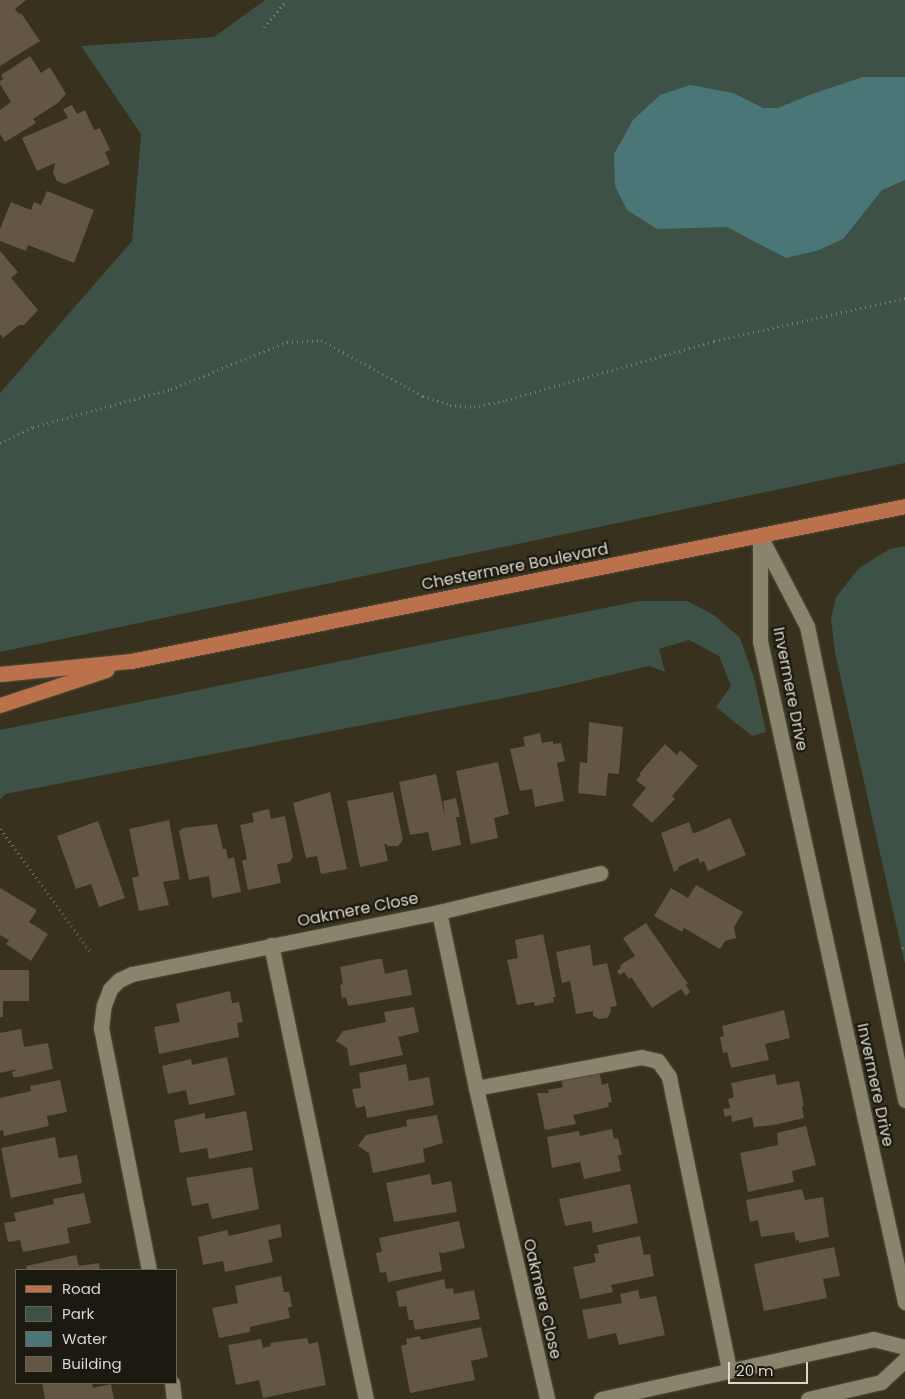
<!DOCTYPE html>
<style>
body{margin:0}
#map{position:relative;width:905px;height:1399px;overflow:hidden;background:#37311d;font-family:Poppins,sans-serif}
div>[style]{position:absolute}
[style*='--x']{left:calc(var(--x)*1px);top:calc(var(--y)*1px);width:calc(var(--w)*1px);rotate:calc(var(--a)*1deg)}
.green>*{inset:0;background:#3e5146}
.water>*{inset:0;background:#4a7677}
.building>*{inset:0;background:#635643}
.path>*{height:3px;margin-top:-1.5px;transform-origin:0;background:repeating-linear-gradient(90deg,#807b6a 0 1px,transparent 0 5px)}
.roads{filter:drop-shadow(0 0 1px #524e3d) drop-shadow(0 0 1px #524e3d)}
.minor>*{height:15px;margin:-7.5px;padding:0 7.5px;transform-origin:7.5px;border-radius:7.5px;background:#8b846d}
.major>*{height:15px;margin:-7.5px;padding:0 7.5px;transform-origin:7.5px;border-radius:7.5px;background:#bc714d}
span{translate:-50% -50%;white-space:nowrap;text-align:center;line-height:1.15;-webkit-text-stroke:4.5px #1c1910;paint-order:stroke}
.street-label{font-size:16px;color:#d9d6ca}
.legend{position:absolute;left:15px;top:1269px;width:162px;height:115px;box-sizing:border-box;background:#1c1910;border:1px solid #68655a;margin:0;padding:6px 9px;list-style:none;font-size:15px;color:#d9d6ca}
.legend li{display:flex;align-items:center;gap:10px;height:25px}
.legend b{width:25px;border:1px solid #68655a}
.scale{position:absolute;left:728px;top:1362px;width:80px;height:22px;box-sizing:border-box;border:2px solid #d9d6ca;border-top:0;padding-left:6px;font-size:15px;line-height:18px;white-space:nowrap;color:#d9d6ca;-webkit-text-stroke:4px #1c1910;paint-order:stroke}
</style>
<div id="map">
<div class="green">
<div style="clip-path:polygon(265px 0,905px 0,905px 463px,0 652px,0 393px,132px 241px,141px 134px,81px 46px,214px 37px)"></div>
<div style="clip-path:polygon(905px 546px,905px 964px,835px 653px,831px 619px,836px 597px,860px 567px,890px 549px)"></div>
<div style="clip-path:polygon(639px 601px,687px 601px,714px 615px,740px 638px,754px 678px,766px 732px,752px 736px,716px 707px,731px 686px,719px 656px,689px 640px,659px 649px,665px 672px,649px 666px,550px 689px,5px 794px,0 800px,0 730px)"></div>
</div>
<div class="water">
<div style="clip-path:polygon(863px 77px,905px 77px,905px 180px,882px 190px,843px 239px,819px 250px,786px 258px,727px 227px,657px 229px,627px 210px,615px 186px,614px 154px,633px 120px,660px 95px,690px 85px,733px 93px,763px 108px,778px 108px,812px 94px)"></div>
</div>
<div class="building">
<div style="clip-path:polygon(0 0,26px 0,15px 9px,19px 14px,21px 13px,40px 41px,0 66px)"></div>
<div style="clip-path:polygon(30px 56px,41px 73px,50px 67px,66px 94px,58px 103px,33px 119px,36px 123px,5px 142px,0 134px,0 110px,11px 102px,0 84px,0 81px,3px 79px,1px 75px)"></div>
<div style="clip-path:polygon(72px 105px,77px 114px,85px 110px,94px 130px,100px 128px,110px 150px,105px 152px,110px 164px,65px 184px,57px 181px,53px 173px,55px 163px,37px 171px,22px 138px,68px 118px,63px 109px)"></div>
<div style="clip-path:polygon(47px 191px,94px 210px,74px 263px,28px 245px,26px 251px,0 241px,0 229px,11px 202px,31px 210px,34px 202px,41px 205px)"></div>
<div style="clip-path:polygon(0 251px,18px 272px,11px 278px,38px 310px,24px 325px,19px 325px,3px 338px,0 334px)"></div>
<div style="clip-path:polygon(589px 722px,623px 727px,619px 774px,608px 773px,606px 796px,578px 793px,580px 762px,587px 763px)"></div>
<div style="clip-path:polygon(540px 733px,542px 743px,553px 741px,553px 744px,561px 743px,565px 761px,557px 763px,564px 801px,535px 807px,532px 789px,520px 791px,510px 749px,525px 746px,523px 737px)"></div>
<div style="clip-path:polygon(665px 744px,677px 755px,680px 750px,698px 766px,672px 796px,675px 799px,652px 823px,632px 805px,646px 788px,636px 780px,641px 775px,639px 774px)"></div>
<div style="clip-path:polygon(498px 762px,509px 814px,494px 818px,498px 838px,471px 844px,456px 771px)"></div>
<div style="clip-path:polygon(436px 774px,445px 817px,443px 801px,456px 798px,460px 817px,456px 817px,461px 845px,432px 851px,428px 832px,410px 835px,399px 782px)"></div>
<div style="clip-path:polygon(330px 792px,347px 869px,321px 874px,317px 856px,306px 858px,293px 803px)"></div>
<div style="clip-path:polygon(393px 792px,403px 840px,398px 846px,388px 846px,384px 843px,388px 861px,360px 867px,347px 801px)"></div>
<div style="clip-path:polygon(269px 809px,271px 819px,285px 816px,293px 857px,290px 862px,277px 864px,281px 883px,248px 890px,242px 861px,247px 859px,240px 825px,254px 822px,252px 813px)"></div>
<div style="clip-path:polygon(730px 818px,746px 855px,708px 871px,704px 861px,700px 863px,698px 858px,678px 867px,679px 869px,674px 872px,661px 833px,689px 822px,693px 833px,695px 833px)"></div>
<div style="clip-path:polygon(169px 820px,180px 879px,163px 882px,169px 905px,139px 911px,132px 878px,139px 876px,129px 829px)"></div>
<div style="clip-path:polygon(98px 821px,125px 898px,99px 907px,91px 884px,76px 889px,57px 836px)"></div>
<div style="clip-path:polygon(217px 824px,223px 849px,226px 849px,228px 859px,234px 857px,241px 892px,212px 898px,209px 876px,189px 880px,179px 831px,183px 828px)"></div>
<div style="clip-path:polygon(696px 885px,743px 912px,734px 927px,736px 938px,725px 941px,720px 949px,684px 928px,682px 932px,654px 916px,671px 888px,688px 898px)"></div>
<div style="clip-path:polygon(0 888px,37px 910px,29px 922px,48px 934px,31px 961px,6px 944px,9px 940px,0 935px)"></div>
<div style="clip-path:polygon(646px 923px,688px 984px,686px 985px,690px 992px,686px 996px,681px 989px,652px 1008px,631px 977px,629px 979px,624px 972px,620px 975px,617px 971px,621px 968px,620px 966px,623px 963px,635px 956px,623px 938px)"></div>
<div style="clip-path:polygon(543px 934px,556px 997px,553px 997px,554px 1002px,535px 1006px,534px 1002px,517px 1005px,507px 960px,518px 958px,515px 940px)"></div>
<div style="clip-path:polygon(590px 945px,593px 966px,607px 963px,617px 1006px,610px 1007px,611px 1012px,607px 1018px,599px 1019px,593px 1016px,593px 1011px,576px 1014px,570px 981px,562px 983px,556px 952px)"></div>
<div style="clip-path:polygon(377px 959px,382px 959px,385px 974px,407px 969px,412px 995px,348px 1006px,346px 997px,342px 998px,340px 985px,343px 984px,340px 967px)"></div>
<div style="clip-path:polygon(0 970px,29px 970px,29px 1001px,3px 1001px,3px 1017px,0 1017px)"></div>
<div style="clip-path:polygon(230px 991px,232px 1003px,239px 1002px,243px 1022px,237px 1023px,239px 1037px,159px 1054px,154px 1027px,180px 1022px,176px 1004px)"></div>
<div style="clip-path:polygon(414px 1007px,419px 1032px,398px 1037px,403px 1055px,350px 1066px,347px 1048px,336px 1041px,343px 1031px,386px 1022px,384px 1012px)"></div>
<div style="clip-path:polygon(784px 1010px,790px 1038px,765px 1044px,769px 1060px,731px 1068px,727px 1052px,723px 1053px,720px 1037px,724px 1036px,722px 1026px)"></div>
<div style="clip-path:polygon(21px 1029px,24px 1047px,48px 1043px,53px 1069px,19px 1077px,13px 1077px,12px 1072px,18px 1069px,0 1073px,0 1033px)"></div>
<div style="clip-path:polygon(227px 1057px,235px 1095px,189px 1105px,186px 1090px,168px 1094px,162px 1066px,191px 1059px,192px 1065px)"></div>
<div style="clip-path:polygon(406px 1064px,409px 1081px,429px 1077px,434px 1105px,367px 1118px,365px 1106px,356px 1108px,352px 1089px,361px 1088px,359px 1073px)"></div>
<div style="clip-path:polygon(599px 1070px,602px 1085px,608px 1083px,612px 1102px,608px 1103px,609px 1107px,573px 1115px,576px 1124px,545px 1130px,537px 1093px,549px 1093px,548px 1090px,563px 1087px,561px 1078px)"></div>
<div style="clip-path:polygon(775px 1074px,777px 1085px,799px 1081px,804px 1106px,802px 1106px,804px 1118px,774px 1125px,754px 1127px,752px 1117px,732px 1122px,731px 1115px,725px 1117px,723px 1109px,730px 1108px,728px 1099px,734px 1097px,731px 1083px)"></div>
<div style="clip-path:polygon(60px 1080px,67px 1112px,47px 1116px,49px 1126px,4px 1136px,3px 1130px,0 1131px,0 1098px,31px 1091px,30px 1086px)"></div>
<div style="clip-path:polygon(246px 1111px,253px 1150px,209px 1159px,207px 1148px,180px 1153px,174px 1120px,205px 1113px,205px 1119px)"></div>
<div style="clip-path:polygon(437px 1115px,443px 1143px,423px 1149px,425px 1162px,373px 1173px,369px 1153px,358px 1146px,366px 1135px,407px 1126px,406px 1120px)"></div>
<div style="clip-path:polygon(806px 1126px,816px 1165px,792px 1171px,794px 1182px,748px 1192px,740px 1153px,778px 1145px,777px 1133px)"></div>
<div style="clip-path:polygon(612px 1129px,614px 1139px,618px 1138px,622px 1155px,618px 1155px,621px 1171px,584px 1179px,580px 1162px,552px 1168px,547px 1137px,579px 1131px,580px 1136px)"></div>
<div style="clip-path:polygon(55px 1137px,59px 1158px,77px 1155px,82px 1183px,11px 1198px,1px 1148px)"></div>
<div style="clip-path:polygon(252px 1167px,259px 1209px,212px 1219px,208px 1203px,192px 1206px,186px 1178px)"></div>
<div style="clip-path:polygon(430px 1174px,432px 1185px,451px 1181px,457px 1212px,394px 1222px,386px 1183px)"></div>
<div style="clip-path:polygon(630px 1184px,638px 1223px,593px 1233px,591px 1221px,565px 1226px,559px 1199px)"></div>
<div style="clip-path:polygon(802px 1189px,805px 1200px,823px 1197px,829px 1237px,799px 1243px,799px 1240px,796px 1241px,794px 1232px,761px 1237px,758px 1220px,750px 1222px,746px 1200px)"></div>
<div style="clip-path:polygon(84px 1193px,91px 1223px,67px 1228px,70px 1243px,23px 1252px,20px 1240px,8px 1242px,4px 1223px,16px 1221px,14px 1213px,54px 1204px,53px 1199px)"></div>
<div style="clip-path:polygon(459px 1221px,465px 1248px,443px 1253px,439px 1252px,442px 1271px,388px 1282px,386px 1272px,380px 1273px,376px 1253px,382px 1252px,379px 1238px)"></div>
<div style="clip-path:polygon(280px 1224px,282px 1237px,268px 1240px,273px 1262px,225px 1272px,223px 1261px,203px 1265px,198px 1237px,227px 1230px,229px 1236px)"></div>
<div style="clip-path:polygon(640px 1236px,644px 1255px,650px 1254px,654px 1276px,611px 1285px,613px 1292px,580px 1299px,573px 1267px,596px 1262px,594px 1254px,599px 1253px,597px 1245px)"></div>
<div style="clip-path:polygon(834px 1247px,840px 1276px,823px 1279px,827px 1298px,764px 1311px,754px 1264px)"></div>
<div style="clip-path:polygon(76px 1255px,79px 1266px,99px 1263px,100px 1270px,27px 1270px,26px 1266px)"></div>
<div style="clip-path:polygon(281px 1276px,284px 1292px,289px 1292px,292px 1306px,288px 1308px,290px 1318px,250px 1327px,250px 1332px,219px 1338px,212px 1308px,238px 1303px,235px 1286px)"></div>
<div style="clip-path:polygon(444px 1279px,446px 1289px,453px 1288px,454px 1294px,474px 1290px,480px 1319px,415px 1330px,413px 1320px,409px 1320px,406px 1306px,399px 1307px,396px 1291px)"></div>
<div style="clip-path:polygon(638px 1290px,640px 1299px,656px 1296px,665px 1335px,619px 1345px,616px 1333px,588px 1339px,582px 1310px,622px 1303px,620px 1294px)"></div>
<div style="clip-path:polygon(481px 1327px,488px 1357px,471px 1361px,475px 1380px,410px 1393px,401px 1346px,407px 1344px,406px 1339px,420px 1336px,421px 1340px)"></div>
<div style="clip-path:polygon(307px 1338px,309px 1344px,318px 1342px,326px 1385px,263px 1398px,259px 1380px,236px 1385px,228px 1345px,261px 1339px,263px 1348px,271px 1346px,270px 1343px)"></div>
<div style="clip-path:polygon(42px 1383px,92px 1383px,93px 1388px,111px 1384px,114px 1399px,45px 1399px)"></div>
</div>
<div class="path">
<div style="--x:264;--y:27;--w:35;--a:-50"></div>
<div style="--x:0;--y:443;--w:37;--a:-26"></div>
<div style="--x:33;--y:427;--w:143;--a:-15.4"></div>
<div style="--x:171;--y:389;--w:125;--a:-22.1"></div>
<div style="--x:287;--y:342;--w:34;--a:-3"></div>
<div style="--x:321;--y:340;--w:116;--a:28.8"></div>
<div style="--x:423;--y:396;--w:28;--a:18"></div>
<div style="--x:450;--y:405;--w:24;--a:5"></div>
<div style="--x:474;--y:407;--w:33;--a:-12"></div>
<div style="--x:506;--y:400;--w:216;--a:-15.8"></div>
<div style="--x:714;--y:341;--w:196;--a:-12.7"></div>
<div style="--x:0;--y:829;--w:152;--a:53.6"></div>
<div style="--x:902;--y:948;--w:5;--a:-53"></div>
</div>
<div class="roads">
<div class="minor">
<div style="--x:760;--y:536;--w:105;--a:90"></div>
<div style="--x:760;--y:641;--w:677;--a:77.63"></div>
<div style="--x:761;--y:538;--w:99;--a:62.4"></div>
<div style="--x:807;--y:626;--w:484;--a:78.3"></div>
<div style="--x:439;--y:912;--w:166;--a:-13.6"></div>
<div style="--x:271;--y:945;--w:464;--a:78.2"></div>
<div style="--x:476;--y:1088;--w:168;--a:-10.6"></div>
<div style="--x:641;--y:1057;--w:17;--a:13"></div>
<div style="--x:658;--y:1061;--w:19;--a:55"></div>
<div style="--x:669;--y:1077;--w:299;--a:78.4"></div>
<div style="--x:149;--y:1270;--w:247;--a:-101.2"></div>
<div style="--x:101;--y:1028;--w:23;--a:-83"></div>
<div style="--x:104;--y:1005;--w:17;--a:-69"></div>
<div style="--x:110;--y:989;--w:13;--a:-45"></div>
<div style="--x:119;--y:980;--w:14;--a:-25"></div>
<div style="--x:132;--y:974;--w:313;--a:-11.4"></div>
<div style="--x:439;--y:912;--w:180;--a:78.1"></div>
<div style="--x:476;--y:1088;--w:319;--a:77.1"></div>
<div style="--x:172;--y:1383;--w:16;--a:83"></div>
<div style="--x:601;--y:1399;--w:279;--a:-12.4"></div>
<div style="--x:873;--y:1339;--w:33;--a:14"></div>
<div style="--x:808;--y:1399;--w:75;--a:-13.1"></div>
<div style="--x:881;--y:1382;--w:33;--a:-43"></div>
</div>
<div class="major">
<div style="--x:0;--y:674;--w:132;--a:-5.7"></div>
<div style="--x:131;--y:661;--w:789;--a:-11.32"></div>
<div style="--x:0;--y:705;--w:112;--a:-18.3"></div>
</div>
</div>
<div class="street-label">
<span style="left:515px;top:567px;rotate:-11deg">Chestermere Boulevard</span>
<span style="left:790px;top:689px;rotate:79deg">Invermere Drive</span>
<span style="left:358px;top:910px;rotate:-11deg">Oakmere Close</span>
<span style="left:875px;top:1085px;rotate:78deg">Invermere Drive</span>
<span style="left:542px;top:1299px;rotate:77deg">Oakmere Close</span>
</div>
<ul class="legend">
<li><b style="height:6px;background:#bc714d"></b>Road</li>
<li><b style="height:14px;background:#3e5146"></b>Park</li>
<li><b style="height:14px;background:#4a7677"></b>Water</li>
<li><b style="height:14px;background:#635643"></b>Building</li>
</ul>
<div class="scale">20 m</div>
</div>
